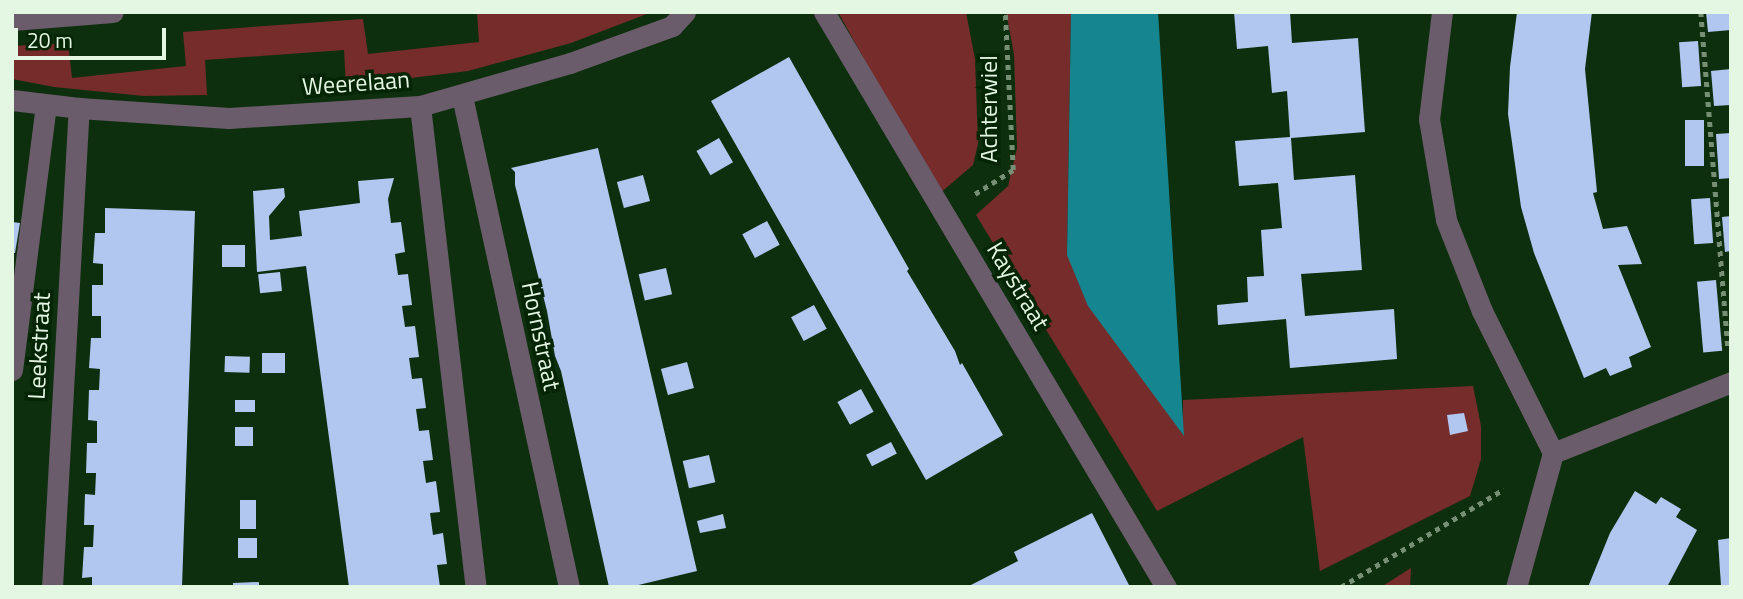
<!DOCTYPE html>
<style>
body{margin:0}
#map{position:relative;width:1743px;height:599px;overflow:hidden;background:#0e2f0e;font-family:"Titillium Web",sans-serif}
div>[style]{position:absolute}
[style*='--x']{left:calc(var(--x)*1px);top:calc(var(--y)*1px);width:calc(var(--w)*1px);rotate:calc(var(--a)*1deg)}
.green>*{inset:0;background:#752c2b}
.water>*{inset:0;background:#15868f}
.building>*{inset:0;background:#b2c7f0;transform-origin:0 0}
.path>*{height:4.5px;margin-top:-2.25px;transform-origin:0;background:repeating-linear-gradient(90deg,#769075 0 5px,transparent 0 10px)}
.minor>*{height:21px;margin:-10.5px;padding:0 10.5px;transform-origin:10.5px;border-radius:10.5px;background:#6b5c6c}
span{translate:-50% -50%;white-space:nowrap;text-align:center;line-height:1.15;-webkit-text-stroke:7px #042504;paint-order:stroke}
.street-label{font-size:24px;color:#e3f7e2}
.frame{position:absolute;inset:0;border:14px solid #e3f7e2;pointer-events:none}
.scale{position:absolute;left:14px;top:28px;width:152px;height:32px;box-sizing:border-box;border:4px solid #e3f7e2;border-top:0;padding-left:9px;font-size:21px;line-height:24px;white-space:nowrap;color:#e3f7e2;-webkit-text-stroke:5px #042504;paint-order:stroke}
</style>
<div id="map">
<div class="green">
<div style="clip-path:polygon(477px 12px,652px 12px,571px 43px,468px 71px,346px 86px,344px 50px,205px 60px,207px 95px,144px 96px,54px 87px,12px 79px,12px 46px,68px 43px,72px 78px,186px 66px,183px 32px,363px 19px,368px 54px,479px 42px)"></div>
<div style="clip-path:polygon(838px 12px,966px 12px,975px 59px,978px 144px,973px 165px,939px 194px)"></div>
<div style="clip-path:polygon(1006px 12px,1071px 12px,1067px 255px,1183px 435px,1183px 400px,1473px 386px,1481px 426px,1481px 459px,1470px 496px,1320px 571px,1303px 437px,1157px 511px,976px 215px,1008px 186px,1017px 148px,1014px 54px)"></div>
<div style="clip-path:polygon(1411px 568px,1410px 587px,1381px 587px)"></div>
</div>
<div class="water">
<div style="clip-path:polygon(1071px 12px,1158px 12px,1184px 436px,1088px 306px,1067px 255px)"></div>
</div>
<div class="building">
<div style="clip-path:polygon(1234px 12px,1290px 12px,1292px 43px,1358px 38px,1365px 132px,1291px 138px,1294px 180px,1355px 175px,1362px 270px,1301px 274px,1305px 316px,1394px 309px,1397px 359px,1290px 368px,1286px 319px,1218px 325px,1217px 305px,1248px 302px,1247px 277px,1264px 276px,1261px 230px,1282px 228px,1278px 183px,1239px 186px,1235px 141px,1290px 137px,1287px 91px,1272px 93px,1268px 46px,1237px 49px)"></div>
<div style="clip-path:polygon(1517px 12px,1592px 12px,1585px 69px,1597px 192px,1593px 193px,1603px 229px,1627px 226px,1642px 264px,1618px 265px,1651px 347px,1629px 357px,1632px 367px,1610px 376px,1606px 368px,1584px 378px,1534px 253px,1521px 207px,1508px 114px,1510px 67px)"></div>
<div style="clip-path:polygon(1706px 12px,1731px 12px,1731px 30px,1708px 32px)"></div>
<div style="left:1698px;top:41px;width:45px;height:19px;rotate:86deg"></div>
<div style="clip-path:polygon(789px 57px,909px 269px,907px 271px,955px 351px,960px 365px,962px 363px,1003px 435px,926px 480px,711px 101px)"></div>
<div style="clip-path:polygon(1731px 69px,1731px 105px,1714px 106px,1711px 71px)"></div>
<div style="left:1685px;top:120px;width:19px;height:46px"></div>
<div style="clip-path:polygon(1731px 133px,1731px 178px,1719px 179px,1716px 134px)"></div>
<div style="left:719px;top:138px;width:28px;height:26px;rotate:60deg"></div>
<div style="clip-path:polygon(598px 148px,697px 571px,630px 587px,609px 587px,561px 371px,555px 356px,547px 311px,515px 185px,515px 172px,511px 168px)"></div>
<div style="left:643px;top:175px;width:27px;height:27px;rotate:75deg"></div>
<div style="clip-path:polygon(394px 178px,388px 199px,391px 223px,401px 222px,405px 252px,395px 254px,398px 275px,408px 274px,412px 305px,402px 306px,405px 327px,415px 326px,419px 357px,409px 358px,412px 379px,422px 378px,426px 408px,416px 409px,419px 431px,429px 430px,433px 460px,423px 461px,426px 483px,436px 481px,440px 512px,430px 513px,433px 535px,443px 533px,447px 564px,437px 565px,440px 587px,349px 587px,306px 266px,257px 272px,253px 191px,284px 188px,285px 197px,269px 216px,270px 240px,302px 236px,299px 211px,360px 203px,358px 181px)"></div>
<div style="left:1710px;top:198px;width:45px;height:19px;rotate:86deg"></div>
<div style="clip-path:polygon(105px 208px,195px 211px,182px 587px,92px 587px,92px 577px,82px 578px,84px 547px,93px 547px,94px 525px,84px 525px,85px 494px,95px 495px,96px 473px,86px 473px,87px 443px,97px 443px,97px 421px,88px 420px,89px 390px,99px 390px,100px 369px,89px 368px,91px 338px,101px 338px,101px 316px,92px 316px,92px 285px,103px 285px,103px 264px,93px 263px,95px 233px,105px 233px)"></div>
<div style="clip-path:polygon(1731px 216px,1731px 251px,1725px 252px,1722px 217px)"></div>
<div style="left:767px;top:221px;width:27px;height:28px;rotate:62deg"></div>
<div style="clip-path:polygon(12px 222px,20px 223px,15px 253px,12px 253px)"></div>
<div style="left:222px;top:245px;width:23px;height:22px"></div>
<div style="left:666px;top:268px;width:27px;height:28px;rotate:77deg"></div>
<div style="left:280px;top:272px;width:19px;height:22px;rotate:84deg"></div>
<div style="left:1716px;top:280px;width:71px;height:19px;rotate:85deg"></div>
<div style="left:814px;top:305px;width:27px;height:26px;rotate:62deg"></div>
<div style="left:262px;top:353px;width:23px;height:20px"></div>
<div style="left:225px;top:356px;width:25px;height:16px;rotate:2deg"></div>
<div style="left:687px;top:362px;width:27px;height:27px;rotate:75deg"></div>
<div style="left:861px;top:389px;width:26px;height:27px;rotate:61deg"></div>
<div style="left:235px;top:400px;width:20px;height:12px"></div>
<div style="clip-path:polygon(1464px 413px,1468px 431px,1450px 435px,1447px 415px)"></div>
<div style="left:235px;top:427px;width:18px;height:19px"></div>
<div style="left:891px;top:442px;width:13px;height:28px;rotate:63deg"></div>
<div style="left:709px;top:455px;width:28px;height:27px;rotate:77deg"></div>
<div style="clip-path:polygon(1635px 491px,1656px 504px,1661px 497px,1681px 509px,1676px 517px,1697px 530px,1667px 587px,1588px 587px,1610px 533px)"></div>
<div style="left:256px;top:500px;width:29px;height:16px;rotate:90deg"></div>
<div style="clip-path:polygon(1092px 513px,1130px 587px,967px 587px,1018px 561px,1014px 552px)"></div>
<div style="clip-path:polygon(723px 514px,726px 528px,700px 533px,697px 521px)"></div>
<div style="left:257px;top:538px;width:20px;height:19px;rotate:90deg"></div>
<div style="clip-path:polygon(1731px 538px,1731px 585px,1721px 586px,1718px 540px)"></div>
<div style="clip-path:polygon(259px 582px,259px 587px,233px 587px,233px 583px)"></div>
</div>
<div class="path">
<div style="--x:1701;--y:12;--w:336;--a:85.4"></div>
<div style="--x:975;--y:194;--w:45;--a:-32.3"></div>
<div style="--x:1013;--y:170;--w:158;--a:-92.9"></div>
<div style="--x:1341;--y:587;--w:190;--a:-31"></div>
</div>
<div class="minor">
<div style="--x:824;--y:12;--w:669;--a:59.26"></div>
<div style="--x:1442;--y:12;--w:108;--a:96.9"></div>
<div style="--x:1429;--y:119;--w:102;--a:80.4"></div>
<div style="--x:1446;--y:220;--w:98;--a:68.4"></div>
<div style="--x:1482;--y:311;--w:159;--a:63.4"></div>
<div style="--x:1553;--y:453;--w:139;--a:105.4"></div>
<div style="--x:12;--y:20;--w:101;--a:-4.5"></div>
<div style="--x:462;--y:96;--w:503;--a:77.71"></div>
<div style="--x:12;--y:100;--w:67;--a:6.8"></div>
<div style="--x:79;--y:108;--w:150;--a:3.8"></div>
<div style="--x:229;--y:118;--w:191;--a:-3.6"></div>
<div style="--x:420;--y:106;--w:156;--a:-16"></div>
<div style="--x:570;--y:63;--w:109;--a:-19.9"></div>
<div style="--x:672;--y:26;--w:19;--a:-47"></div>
<div style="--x:420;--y:106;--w:484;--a:83.4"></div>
<div style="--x:12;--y:370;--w:267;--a:-82.7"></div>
<div style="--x:1553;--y:453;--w:192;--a:-21.7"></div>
<div style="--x:52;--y:587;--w:480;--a:-86.8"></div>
</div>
<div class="street-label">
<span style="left:356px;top:83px;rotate:-4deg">Weerelaan</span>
<span style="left:989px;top:109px;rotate:-90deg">Achterwiel</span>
<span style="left:1018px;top:286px;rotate:59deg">Kaystraat</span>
<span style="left:541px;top:336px;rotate:78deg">Hornstraat</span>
<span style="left:39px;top:346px;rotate:-87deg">Leekstraat</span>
</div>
<div class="frame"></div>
<div class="scale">20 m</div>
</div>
